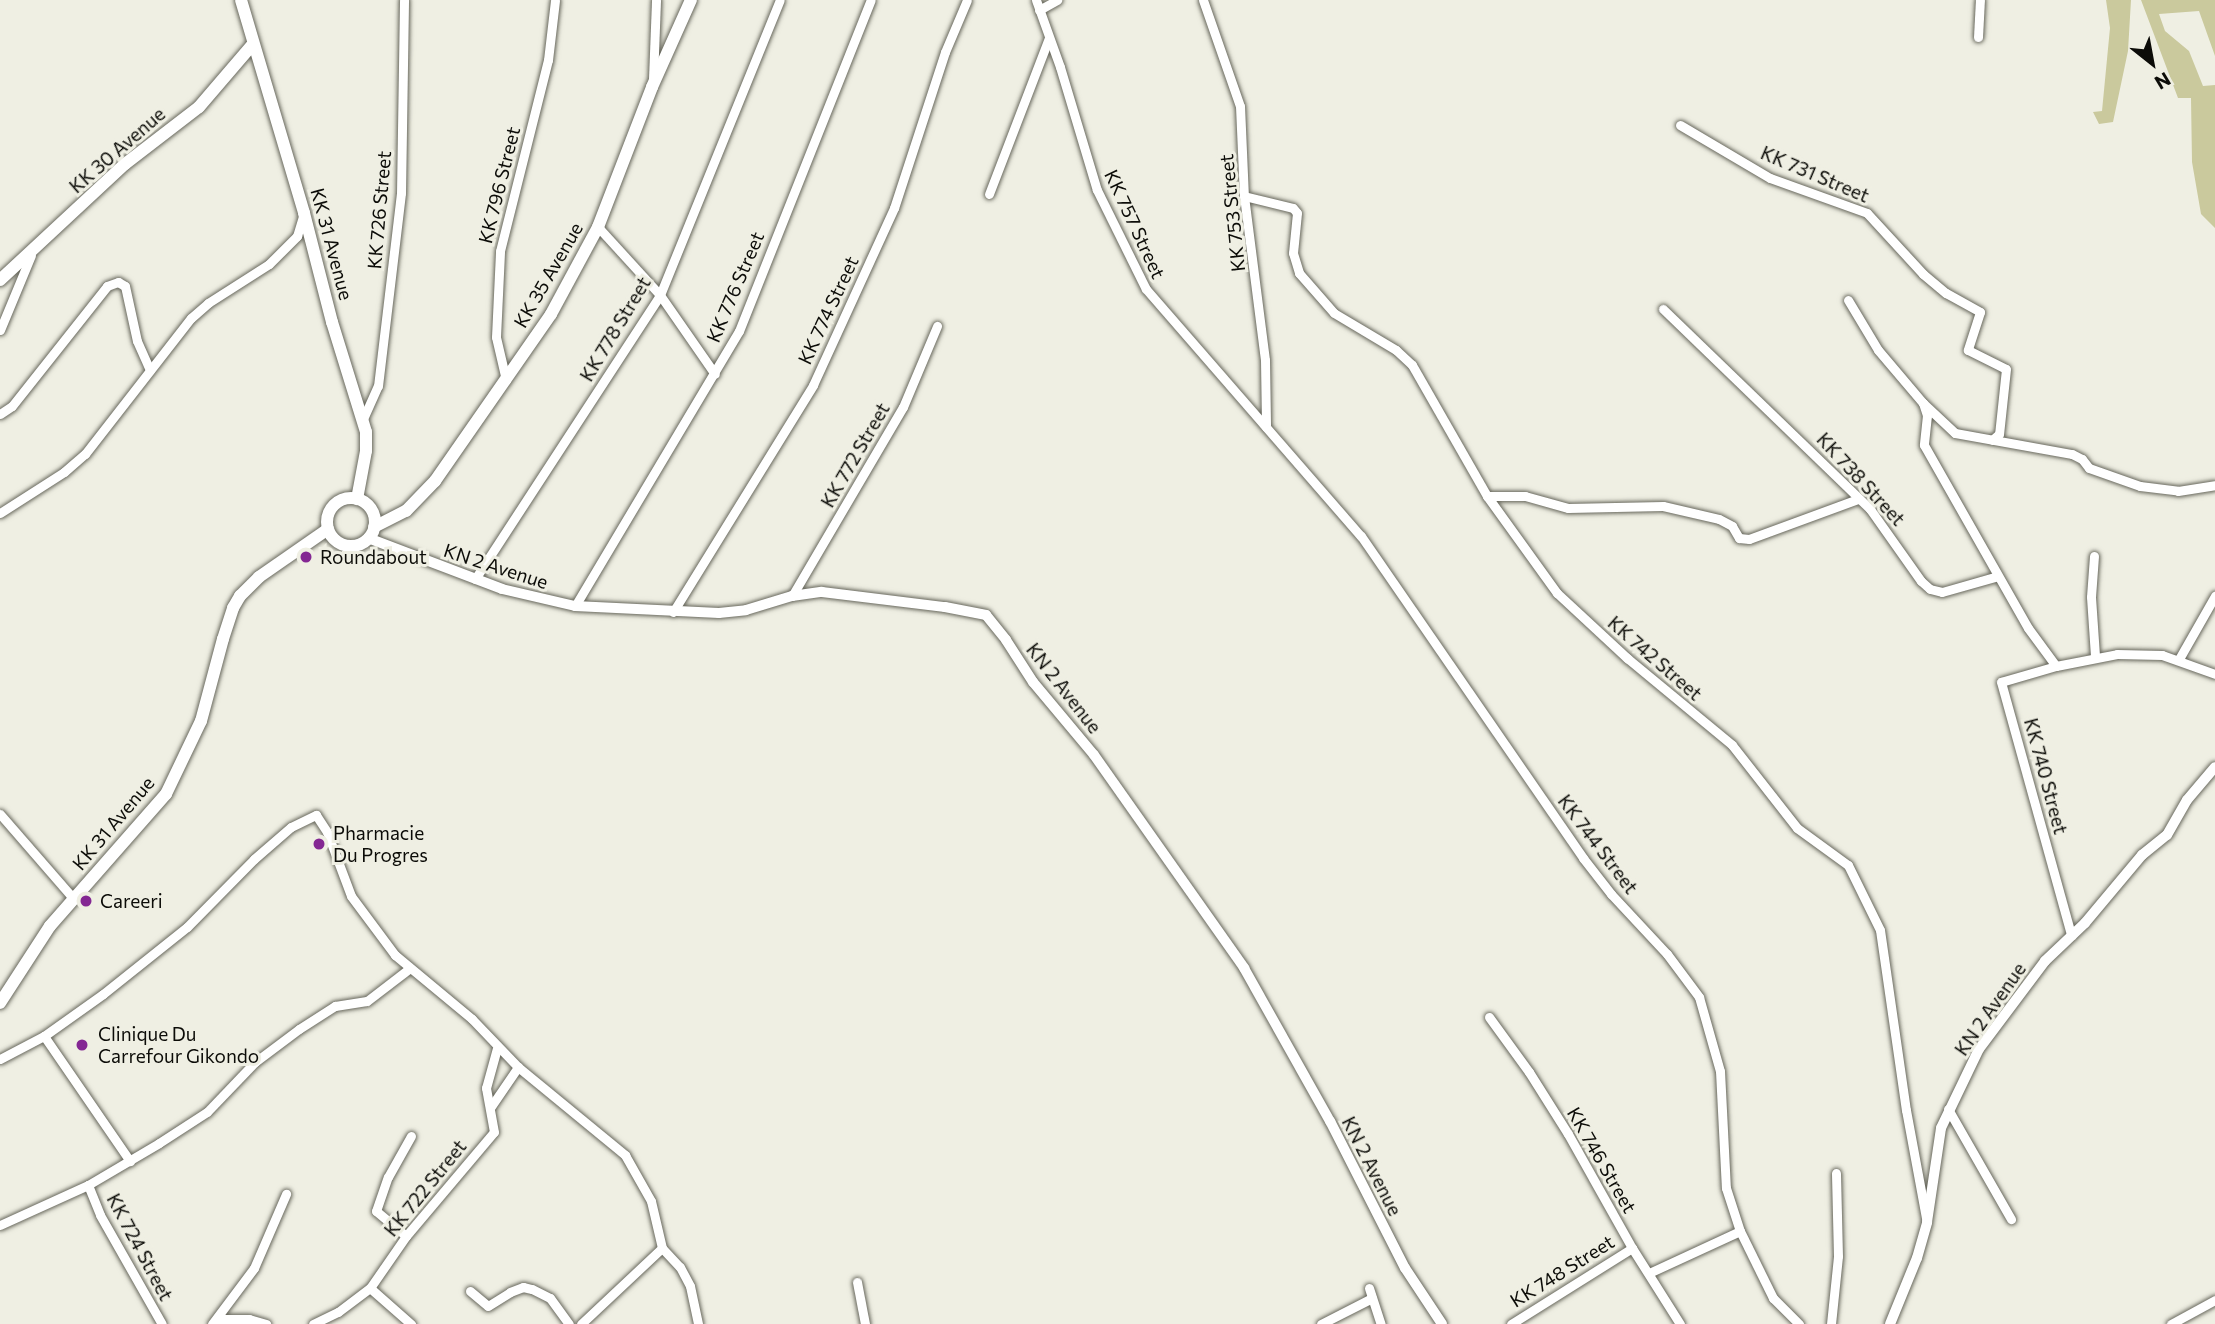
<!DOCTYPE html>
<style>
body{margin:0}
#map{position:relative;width:2215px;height:1324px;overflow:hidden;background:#efefe3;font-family:Commissioner,sans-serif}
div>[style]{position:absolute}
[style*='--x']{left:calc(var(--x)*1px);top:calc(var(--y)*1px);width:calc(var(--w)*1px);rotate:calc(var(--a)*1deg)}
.green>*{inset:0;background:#cac99d}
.roads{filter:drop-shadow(0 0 2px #67675c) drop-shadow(0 0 2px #67675c)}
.minor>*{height:9px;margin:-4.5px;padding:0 4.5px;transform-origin:4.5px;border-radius:4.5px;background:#fff}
.tertiary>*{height:10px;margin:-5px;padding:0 5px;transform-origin:5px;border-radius:5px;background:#fff}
.secondary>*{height:12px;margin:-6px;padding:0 6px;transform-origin:6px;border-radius:6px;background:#fff}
.secondary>.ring{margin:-6px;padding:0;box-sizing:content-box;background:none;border:12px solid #fff;border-radius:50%}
.dots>*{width:19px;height:19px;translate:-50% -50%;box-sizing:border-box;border:4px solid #efefe3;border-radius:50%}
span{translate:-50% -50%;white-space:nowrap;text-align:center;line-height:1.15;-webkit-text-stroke:6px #efefe3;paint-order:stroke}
.street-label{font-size:19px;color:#0c0c08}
.poi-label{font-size:19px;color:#0c0c08}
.left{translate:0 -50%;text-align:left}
.north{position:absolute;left:2117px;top:28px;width:70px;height:70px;-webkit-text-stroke:5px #efefe3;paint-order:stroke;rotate:149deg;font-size:19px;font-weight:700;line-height:28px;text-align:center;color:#0c0c08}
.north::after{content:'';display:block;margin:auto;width:24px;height:32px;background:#0c0c08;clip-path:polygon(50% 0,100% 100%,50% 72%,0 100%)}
</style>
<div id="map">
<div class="green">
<div style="clip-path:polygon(2106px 0,2131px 0,2128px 51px,2113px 122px,2099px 124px,2093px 112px,2102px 111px,2110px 28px)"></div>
<div style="clip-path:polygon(2141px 0,2215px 0,2215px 56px,2199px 11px,2159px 14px,2165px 31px,2189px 51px,2203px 86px,2215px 85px,2215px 228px,2201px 214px,2192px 162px,2191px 98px,2178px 98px)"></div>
</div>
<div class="roads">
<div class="minor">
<div style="--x:1036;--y:0;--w:71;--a:70.3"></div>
<div style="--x:1060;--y:67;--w:128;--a:73.3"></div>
<div style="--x:1097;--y:190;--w:110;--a:63.7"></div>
<div style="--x:1146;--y:289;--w:327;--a:49"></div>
<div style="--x:1361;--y:536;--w:391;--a:55.4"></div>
<div style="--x:1583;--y:858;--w:46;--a:52.1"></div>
<div style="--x:1611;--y:894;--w:82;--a:47"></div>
<div style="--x:1667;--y:954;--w:54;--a:53.3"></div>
<div style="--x:1699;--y:997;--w:77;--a:74.2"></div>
<div style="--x:1720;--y:1071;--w:117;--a:87.1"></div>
<div style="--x:1726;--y:1188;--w:45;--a:72"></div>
<div style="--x:1740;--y:1231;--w:75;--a:63.8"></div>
<div style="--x:1773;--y:1298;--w:37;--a:45"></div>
<div style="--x:1203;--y:0;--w:112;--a:70.8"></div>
<div style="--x:1240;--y:106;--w:90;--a:87.5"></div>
<div style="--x:1244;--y:196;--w:165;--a:82.7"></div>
<div style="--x:1265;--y:360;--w:67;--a:89.1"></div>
<div style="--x:1039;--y:10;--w:21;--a:-29"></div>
<div style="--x:1978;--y:37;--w:37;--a:-87"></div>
<div style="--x:653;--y:79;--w:79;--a:-87.8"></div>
<div style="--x:1680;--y:125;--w:104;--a:30.5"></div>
<div style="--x:1770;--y:178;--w:103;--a:19.8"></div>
<div style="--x:1867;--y:213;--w:83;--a:47.4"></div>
<div style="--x:1923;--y:274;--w:30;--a:40"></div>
<div style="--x:1946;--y:293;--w:39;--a:29"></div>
<div style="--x:1980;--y:312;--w:40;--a:108"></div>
<div style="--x:1968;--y:350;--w:42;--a:26.6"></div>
<div style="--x:2006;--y:369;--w:65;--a:96.1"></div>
<div style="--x:1999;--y:434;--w:9;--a:139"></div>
<div style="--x:989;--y:194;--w:167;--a:-69"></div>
<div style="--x:1244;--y:196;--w:50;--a:13.8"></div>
<div style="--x:1293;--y:208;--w:6;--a:51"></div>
<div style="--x:1297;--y:213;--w:40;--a:95.7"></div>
<div style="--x:1293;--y:253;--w:21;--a:73"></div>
<div style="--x:1299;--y:273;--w:53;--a:48.8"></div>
<div style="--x:1334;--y:313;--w:72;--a:30.8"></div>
<div style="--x:1396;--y:350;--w:22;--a:43"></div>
<div style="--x:1412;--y:365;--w:151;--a:60.2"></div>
<div style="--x:1487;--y:496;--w:120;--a:54.2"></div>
<div style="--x:1557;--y:593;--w:96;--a:42.9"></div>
<div style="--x:1627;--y:658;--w:136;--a:39.6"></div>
<div style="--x:1732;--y:745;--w:105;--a:51.9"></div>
<div style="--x:1797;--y:828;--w:63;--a:36"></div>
<div style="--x:1848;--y:865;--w:72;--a:63.8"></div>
<div style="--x:1880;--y:930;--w:182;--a:81.8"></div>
<div style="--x:1906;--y:1110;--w:110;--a:79.5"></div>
<div style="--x:598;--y:227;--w:92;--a:47.6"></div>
<div style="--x:660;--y:295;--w:96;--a:55.2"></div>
<div style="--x:1848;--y:300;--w:58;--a:59"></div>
<div style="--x:1878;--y:350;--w:70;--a:49.7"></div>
<div style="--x:1923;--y:403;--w:44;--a:43.2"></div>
<div style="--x:1955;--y:433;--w:119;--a:10.2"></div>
<div style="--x:2072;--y:454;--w:11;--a:27"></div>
<div style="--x:2082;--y:459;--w:11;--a:52"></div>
<div style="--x:2089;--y:468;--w:54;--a:19.4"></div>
<div style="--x:2140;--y:486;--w:38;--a:7"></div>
<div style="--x:2178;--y:491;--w:37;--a:-9"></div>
<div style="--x:1663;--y:309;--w:288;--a:44"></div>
<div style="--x:1870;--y:509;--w:88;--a:54.7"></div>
<div style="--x:1921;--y:581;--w:12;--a:42"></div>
<div style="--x:1930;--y:589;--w:12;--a:14"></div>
<div style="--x:1942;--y:592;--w:58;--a:-15.9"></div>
<div style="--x:0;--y:330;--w:81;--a:-67.5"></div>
<div style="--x:506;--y:380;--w:44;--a:-103.1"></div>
<div style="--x:496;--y:337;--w:86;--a:-87.3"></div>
<div style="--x:500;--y:251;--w:197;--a:-75.9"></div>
<div style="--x:548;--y:60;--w:60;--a:-83.3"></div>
<div style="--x:1923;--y:403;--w:13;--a:72"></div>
<div style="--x:1927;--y:415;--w:30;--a:96"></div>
<div style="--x:1924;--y:445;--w:210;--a:60.4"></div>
<div style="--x:2028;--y:628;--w:47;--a:53.6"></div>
<div style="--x:2056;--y:666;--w:62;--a:-11.1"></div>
<div style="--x:2117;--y:654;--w:45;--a:1.3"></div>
<div style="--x:2162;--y:655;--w:56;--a:19.7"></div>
<div style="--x:0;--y:414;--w:14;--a:-34"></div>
<div style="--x:12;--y:406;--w:153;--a:-51.6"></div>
<div style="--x:107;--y:286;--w:12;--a:-20"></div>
<div style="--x:118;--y:282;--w:8;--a:30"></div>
<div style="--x:125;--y:286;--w:56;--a:77.7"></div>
<div style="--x:137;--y:341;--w:32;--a:66"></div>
<div style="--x:363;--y:419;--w:36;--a:-66"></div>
<div style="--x:378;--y:386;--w:194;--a:-83.2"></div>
<div style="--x:401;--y:193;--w:193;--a:-89.1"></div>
<div style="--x:1487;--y:496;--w:38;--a:0"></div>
<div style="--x:1525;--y:496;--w:45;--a:15.6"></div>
<div style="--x:1568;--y:508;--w:95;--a:-1.2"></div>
<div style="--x:1663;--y:506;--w:57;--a:13.1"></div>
<div style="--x:1719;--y:519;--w:15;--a:28"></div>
<div style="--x:1732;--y:526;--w:14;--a:60"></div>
<div style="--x:1739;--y:538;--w:10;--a:6"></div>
<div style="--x:1749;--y:539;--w:116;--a:-20.2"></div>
<div style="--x:0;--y:513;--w:76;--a:-32.6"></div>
<div style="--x:64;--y:472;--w:28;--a:-41"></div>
<div style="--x:85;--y:454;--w:172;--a:-52.1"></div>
<div style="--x:191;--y:318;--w:23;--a:-41"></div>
<div style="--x:208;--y:303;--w:72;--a:-32.6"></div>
<div style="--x:269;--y:264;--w:40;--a:-45"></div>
<div style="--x:297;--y:236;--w:21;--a:-73"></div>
<div style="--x:2094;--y:556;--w:41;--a:94.2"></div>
<div style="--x:2091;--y:597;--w:59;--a:86.1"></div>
<div style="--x:475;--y:579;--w:339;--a:-56.9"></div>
<div style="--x:660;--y:295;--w:318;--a:-67.9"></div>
<div style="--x:792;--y:596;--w:219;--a:-59.6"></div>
<div style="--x:903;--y:407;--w:88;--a:-67.2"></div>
<div style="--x:575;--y:606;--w:320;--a:-59.2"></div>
<div style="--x:739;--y:331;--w:356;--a:-68.3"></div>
<div style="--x:673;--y:612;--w:267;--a:-58.3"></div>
<div style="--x:813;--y:385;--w:195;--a:-65.4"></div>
<div style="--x:894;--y:208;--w:164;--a:-71.9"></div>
<div style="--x:945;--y:52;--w:56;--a:-67.1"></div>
<div style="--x:2179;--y:659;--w:73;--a:-60.3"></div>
<div style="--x:2056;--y:666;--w:57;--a:163.8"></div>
<div style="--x:2001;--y:682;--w:263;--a:74.5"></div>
<div style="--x:0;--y:814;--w:113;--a:49"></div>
<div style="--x:1489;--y:1017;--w:68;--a:54"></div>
<div style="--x:1529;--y:1072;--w:73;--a:57.8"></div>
<div style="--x:1568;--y:1134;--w:131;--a:60.7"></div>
<div style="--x:1632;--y:1248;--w:90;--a:57.7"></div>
<div style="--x:44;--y:1036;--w:152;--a:55.5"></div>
<div style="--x:0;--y:1059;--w:50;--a:-27.6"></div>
<div style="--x:44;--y:1036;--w:72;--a:-35.4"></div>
<div style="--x:103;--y:994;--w:107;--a:-38.6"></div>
<div style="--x:187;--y:927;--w:95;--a:-45.4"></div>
<div style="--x:254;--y:859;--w:49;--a:-40.9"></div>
<div style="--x:291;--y:827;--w:28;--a:-26"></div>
<div style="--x:316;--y:815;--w:20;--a:57"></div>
<div style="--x:327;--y:832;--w:68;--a:69.4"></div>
<div style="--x:351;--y:896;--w:74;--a:53.3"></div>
<div style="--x:395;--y:955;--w:100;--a:39.7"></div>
<div style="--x:472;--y:1019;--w:66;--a:46.2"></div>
<div style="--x:518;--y:1067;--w:139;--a:39.4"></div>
<div style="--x:625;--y:1155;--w:53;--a:60.5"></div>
<div style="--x:651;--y:1201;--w:48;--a:76.8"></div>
<div style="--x:490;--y:1108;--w:50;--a:-55.7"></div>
<div style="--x:1948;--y:1109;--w:127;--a:60.2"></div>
<div style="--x:88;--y:1185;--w:32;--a:68"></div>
<div style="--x:100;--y:1215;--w:125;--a:60.4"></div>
<div style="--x:0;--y:1225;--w:97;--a:-24.4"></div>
<div style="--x:88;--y:1185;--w:82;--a:-30.6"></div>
<div style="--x:159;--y:1143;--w:57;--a:-32.9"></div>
<div style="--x:207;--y:1112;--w:69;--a:-46.2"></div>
<div style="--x:255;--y:1062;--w:55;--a:-36.9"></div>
<div style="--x:299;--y:1029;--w:43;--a:-32.6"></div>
<div style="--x:335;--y:1006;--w:32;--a:-9"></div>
<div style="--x:367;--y:1001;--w:54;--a:-37.5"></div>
<div style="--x:406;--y:1236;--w:39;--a:-140"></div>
<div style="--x:376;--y:1211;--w:36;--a:-71"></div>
<div style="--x:388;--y:1177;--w:47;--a:-60.7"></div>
<div style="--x:662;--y:1248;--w:26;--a:47"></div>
<div style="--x:680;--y:1267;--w:21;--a:62"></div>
<div style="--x:690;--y:1286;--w:39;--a:78"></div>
<div style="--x:1649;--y:1273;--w:100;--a:-24.8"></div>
<div style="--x:857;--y:1282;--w:43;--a:79.2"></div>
<div style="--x:370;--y:1288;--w:55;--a:41.3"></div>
<div style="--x:1369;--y:1288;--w:38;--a:72"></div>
<div style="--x:470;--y:1291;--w:23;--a:40"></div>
<div style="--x:488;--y:1306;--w:26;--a:-32"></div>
<div style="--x:510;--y:1292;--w:14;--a:-21"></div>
<div style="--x:523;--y:1287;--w:9;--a:13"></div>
<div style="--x:532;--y:1289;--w:20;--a:27"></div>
<div style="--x:550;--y:1298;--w:32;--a:54"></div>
<div style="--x:217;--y:1319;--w:32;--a:0"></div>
<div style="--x:249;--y:1319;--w:18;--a:16"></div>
<div style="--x:212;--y:1324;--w:70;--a:-53.1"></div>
<div style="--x:254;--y:1268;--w:81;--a:-66.6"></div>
<div style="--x:313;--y:1324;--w:28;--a:-26"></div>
<div style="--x:338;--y:1312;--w:40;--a:-37"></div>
<div style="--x:370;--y:1288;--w:63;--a:-55.3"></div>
<div style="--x:406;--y:1236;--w:136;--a:-49.8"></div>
<div style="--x:494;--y:1132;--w:45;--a:-100.3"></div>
<div style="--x:486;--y:1088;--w:41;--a:-74.6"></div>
<div style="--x:581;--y:1324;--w:111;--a:-43.2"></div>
<div style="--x:1321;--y:1324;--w:57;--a:-27"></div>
<div style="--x:1511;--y:1324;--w:143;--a:-32.1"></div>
<div style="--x:1831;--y:1324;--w:68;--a:-84.1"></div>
<div style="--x:1838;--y:1256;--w:83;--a:-91.4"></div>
<div style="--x:2171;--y:1324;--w:50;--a:-28.6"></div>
</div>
<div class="tertiary">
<div style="--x:368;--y:538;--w:143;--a:20.8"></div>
<div style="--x:502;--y:589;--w:75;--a:13.1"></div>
<div style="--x:575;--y:606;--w:144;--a:2.8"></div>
<div style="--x:719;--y:613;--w:27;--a:-6"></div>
<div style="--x:746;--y:610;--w:48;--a:-16.9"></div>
<div style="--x:792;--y:596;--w:30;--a:-8"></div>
<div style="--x:822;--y:592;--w:124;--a:7"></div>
<div style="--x:945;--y:607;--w:42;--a:11"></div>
<div style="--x:986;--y:615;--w:32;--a:51"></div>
<div style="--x:1006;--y:640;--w:50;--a:57.3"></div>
<div style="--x:1033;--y:682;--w:95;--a:50.1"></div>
<div style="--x:1094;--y:755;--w:261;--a:54.8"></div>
<div style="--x:1244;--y:968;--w:176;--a:60.7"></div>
<div style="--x:1330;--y:1121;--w:165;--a:63"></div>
<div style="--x:1405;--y:1268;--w:67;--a:56.5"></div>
<div style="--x:1890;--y:1324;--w:71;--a:-67.8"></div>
<div style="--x:1917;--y:1258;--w:37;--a:-74"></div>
<div style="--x:1927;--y:1222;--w:95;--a:-81.5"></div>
<div style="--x:1941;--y:1128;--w:88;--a:-64.3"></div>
<div style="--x:1979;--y:1049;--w:110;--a:-53.1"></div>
<div style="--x:2045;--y:961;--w:55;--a:-43.5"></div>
<div style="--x:2085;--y:923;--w:89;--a:-50"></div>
<div style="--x:2142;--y:855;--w:32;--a:-39"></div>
<div style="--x:2167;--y:835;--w:40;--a:-60.3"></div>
<div style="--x:2187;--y:800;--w:43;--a:-49.7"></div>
</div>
<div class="secondary">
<div style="--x:241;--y:0;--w:222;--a:73.5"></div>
<div style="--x:304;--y:213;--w:113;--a:75.6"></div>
<div style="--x:332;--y:322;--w:115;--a:72.8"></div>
<div style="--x:366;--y:432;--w:19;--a:90"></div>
<div style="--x:366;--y:451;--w:49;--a:100.6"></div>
<div style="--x:0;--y:280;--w:171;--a:-42.9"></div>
<div style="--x:125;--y:164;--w:93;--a:-37.6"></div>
<div style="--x:199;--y:107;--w:83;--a:-49.4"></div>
<div class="ring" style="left:327px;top:498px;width:36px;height:36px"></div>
<div style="--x:374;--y:527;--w:36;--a:-27"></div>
<div style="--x:406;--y:511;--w:42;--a:-46"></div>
<div style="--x:435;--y:481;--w:203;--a:-55.2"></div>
<div style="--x:551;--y:314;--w:99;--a:-61.6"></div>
<div style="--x:598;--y:227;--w:150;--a:-68.9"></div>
<div style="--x:652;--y:87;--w:95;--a:-65.9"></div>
<div style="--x:0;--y:1003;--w:92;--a:-57"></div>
<div style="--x:50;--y:926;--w:176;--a:-48.7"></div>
<div style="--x:166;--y:794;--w:81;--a:-64.4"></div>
<div style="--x:201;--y:721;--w:85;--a:-75"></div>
<div style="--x:223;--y:639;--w:33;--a:-72"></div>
<div style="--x:233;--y:608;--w:14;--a:-60"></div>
<div style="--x:240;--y:596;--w:27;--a:-45"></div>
<div style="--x:259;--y:577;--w:84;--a:-34.8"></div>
</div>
</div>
<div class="dots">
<div style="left:306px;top:557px;background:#842793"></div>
<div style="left:319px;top:844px;background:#842793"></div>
<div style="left:86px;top:901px;background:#842793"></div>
<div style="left:82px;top:1045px;background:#842793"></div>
</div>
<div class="street-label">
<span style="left:117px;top:150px;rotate:-41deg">KK 30 Avenue</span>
<span style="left:1815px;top:174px;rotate:23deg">KK 731 Street</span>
<span style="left:499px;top:185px;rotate:-76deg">KK 796 Street</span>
<span style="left:379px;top:210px;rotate:-85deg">KK 726 Street</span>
<span style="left:1232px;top:213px;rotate:-96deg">KK 753 Street</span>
<span style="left:1135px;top:224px;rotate:65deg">KK 757 Street</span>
<span style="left:332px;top:244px;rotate:75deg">KK 31 Avenue</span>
<span style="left:548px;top:275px;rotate:-60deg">KK 35 Avenue</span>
<span style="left:735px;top:287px;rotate:-67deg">KK 776 Street</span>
<span style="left:828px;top:310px;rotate:-65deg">KK 774 Street</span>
<span style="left:615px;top:329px;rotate:-59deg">KK 778 Street</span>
<span style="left:855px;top:455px;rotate:-60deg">KK 772 Street</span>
<span style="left:1861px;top:479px;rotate:47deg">KK 738 Street</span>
<span style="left:496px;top:566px;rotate:18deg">KN 2 Avenue</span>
<span style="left:1655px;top:658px;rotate:41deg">KK 742 Street</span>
<span style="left:1064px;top:688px;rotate:52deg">KN 2 Avenue</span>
<span style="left:2046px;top:776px;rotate:75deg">KK 740 Street</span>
<span style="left:113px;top:823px;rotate:-50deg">KK 31 Avenue</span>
<span style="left:1598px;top:844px;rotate:53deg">KK 744 Street</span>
<span style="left:1990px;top:1009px;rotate:-55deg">KN 2 Avenue</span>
<span style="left:1602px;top:1160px;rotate:60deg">KK 746 Street</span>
<span style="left:1372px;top:1166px;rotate:63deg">KN 2 Avenue</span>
<span style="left:425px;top:1188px;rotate:-51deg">KK 722 Street</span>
<span style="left:140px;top:1247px;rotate:62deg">KK 724 Street</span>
<span style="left:1562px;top:1271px;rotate:-32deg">KK 748 Street</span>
</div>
<div class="poi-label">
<span class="left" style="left:320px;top:557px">Roundabout</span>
<span class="left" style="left:333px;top:844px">Pharmacie<br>Du Progres</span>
<span class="left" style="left:100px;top:901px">Careeri</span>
<span class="left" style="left:98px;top:1045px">Clinique Du<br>Carrefour Gikondo</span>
</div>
<div class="north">N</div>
</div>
